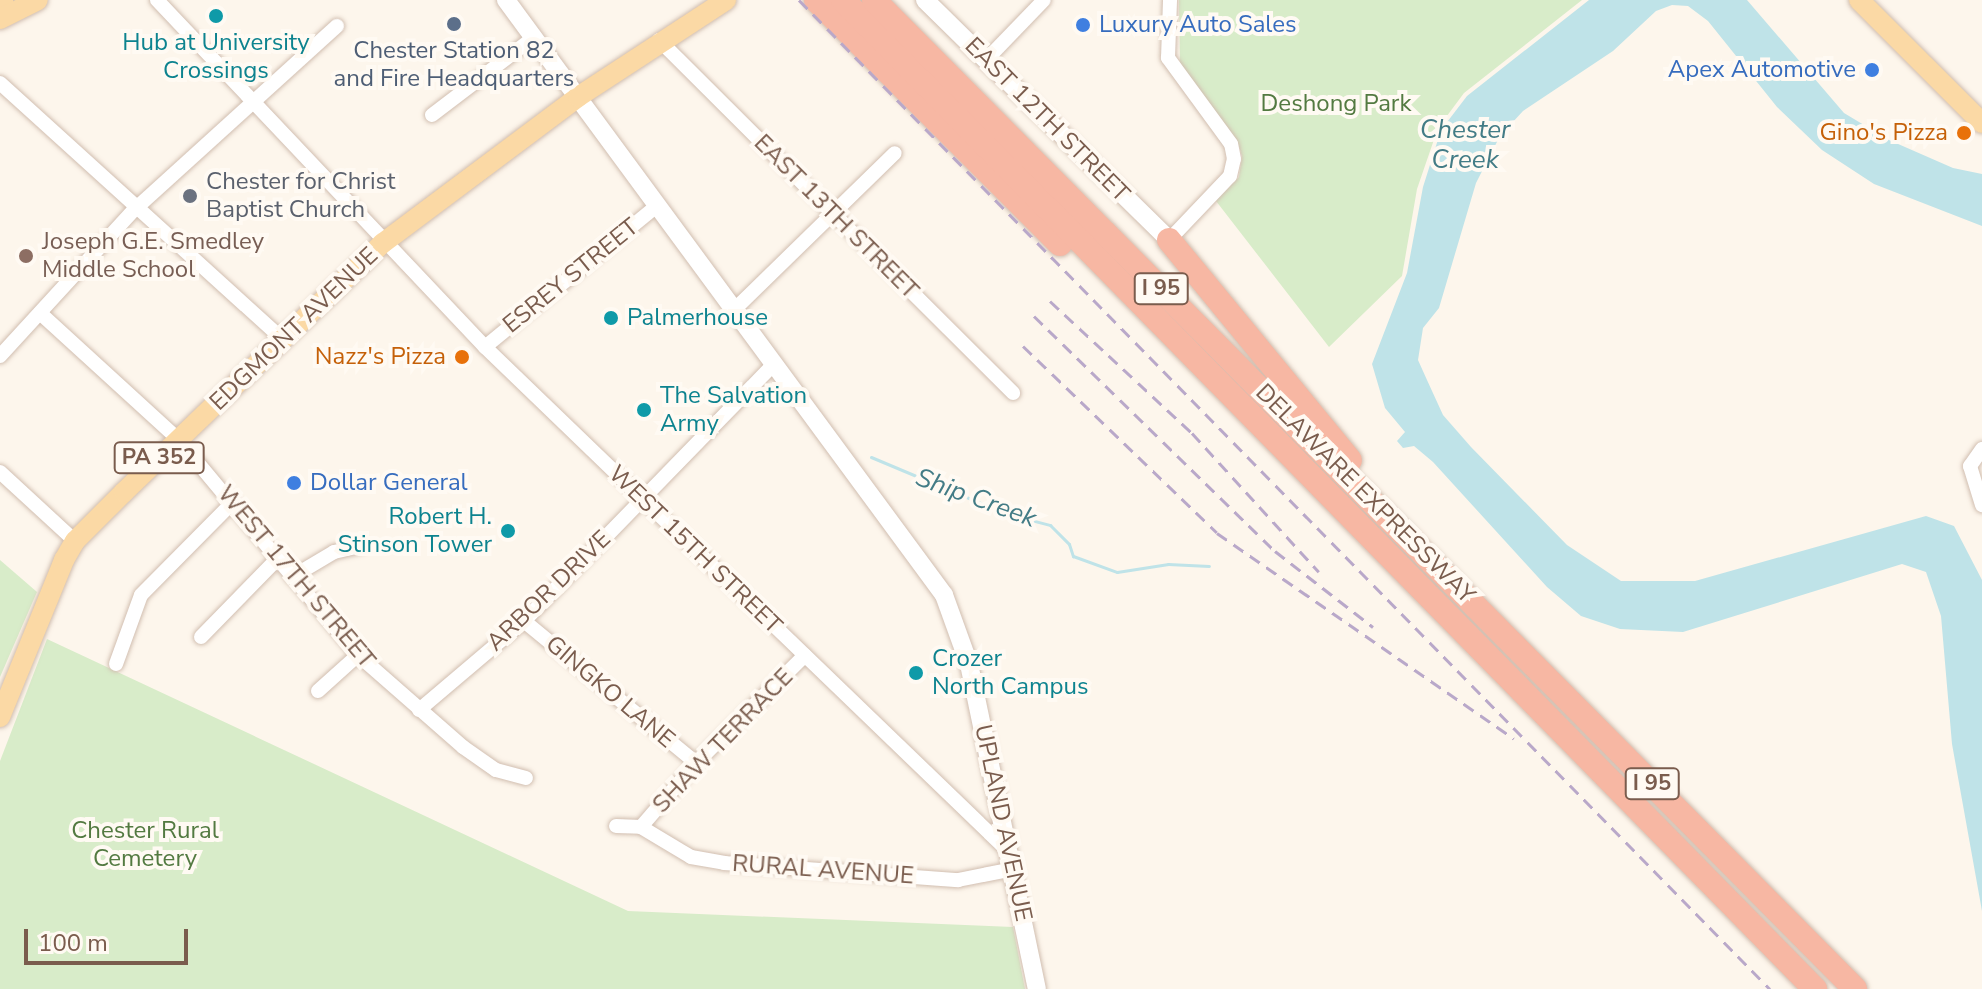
<!DOCTYPE html>
<style>
body{margin:0}
#map{position:relative;width:1982px;height:989px;overflow:hidden;background:#fdf6ec;font-family:"Nunito Sans",sans-serif}
div>[style]{position:absolute}
[style*='--x']{left:calc(var(--x)*1px);top:calc(var(--y)*1px);width:calc(var(--w)*1px);rotate:calc(var(--a)*1deg)}
.green>*{inset:0;background:#d8ecc9}
.water>*{inset:0;background:#bfe3e8}
.stream>*{height:3px;margin:-1.5px;padding:0 1.5px;transform-origin:1.5px;border-radius:1.5px;background:#bfe3e8}
.roads{filter:drop-shadow(0 0 2px #d1beb0) drop-shadow(0 0 2px #d1beb0)}
.street>*{height:14px;margin:-7px;padding:0 7px;transform-origin:7px;border-radius:7px;background:#fff}
.secondary>*{height:18px;margin:-9px;padding:0 9px;transform-origin:9px;border-radius:9px;background:#fff}
.primary>*{height:20px;margin:-10px;padding:0 10px;transform-origin:10px;border-radius:10px;background:#fbd9a5}
.highway>*{height:24px;margin:-12px;padding:0 12px;transform-origin:12px;border-radius:12px;background:#f7b7a3}
.rail>*{height:3px;margin-top:-1.5px;transform-origin:0;background:repeating-linear-gradient(90deg,#b9a8c9 0 12px,transparent 0 20px)}
.dots>*{width:22px;height:22px;translate:-50% -50%;box-sizing:border-box;border:4px solid #fffaf3;border-radius:50%}
span{translate:-50% -50%;white-space:nowrap;text-align:center;line-height:1.15;-webkit-text-stroke:8px #fffaf3;paint-order:stroke}
.shield-label span{padding:2px 6px;background:#fffaf3;border:2px solid;border-radius:6px;-webkit-text-stroke-width:0}
.shield-label{font-size:22px;color:#7a5c4d;font-weight:700}
.shop-label{font-size:24px;color:#366cbe}
.left{translate:0 -50%;text-align:left}
.right{translate:-100% -50%;text-align:right}
.culture-label{font-size:24px;color:#0d838f}
.service-label{font-size:24px;color:#4e5e75}
.park-label{font-size:24px;color:#537a41}
.street-label{font-size:24px;color:#7a5c4d}
.food-label{font-size:24px;color:#c56008}
.worship-label{font-size:24px;color:#5b616d}
.education-label{font-size:24px;color:#785e54}
.water-label{font-size:26px;color:#437c86;font-style:italic}
.scale{position:absolute;left:24px;top:929px;width:164px;height:36px;box-sizing:border-box;border:4px solid #7a5c4d;border-top:0;padding-left:10px;font-size:24px;line-height:28px;white-space:nowrap;color:#7a5c4d;-webkit-text-stroke:6px #fffaf3;paint-order:stroke}
</style>
<div id="map">
<div class="green">
<div style="clip-path:polygon(1179px 0,1582px 0,1464px 93px,1438px 128px,1417px 189px,1402px 276px,1329px 347px,1216px 201px,1239px 177px,1242px 156px,1237px 140px,1180px 66px)"></div>
<div style="clip-path:polygon(0 560px,37px 592px,0 677px)"></div>
<div style="clip-path:polygon(47px 639px,628px 911px,1013px 927px,1025px 989px,0 989px,0 761px)"></div>
</div>
<div class="water">
<div style="clip-path:polygon(1589px 0,1747px 0,1844px 113px,1889px 140px,1953px 168px,1982px 174px,1982px 226px,1874px 184px,1822px 150px,1777px 107px,1708px 21px,1688px 6px,1672px 5px,1656px 11px,1613px 51px,1523px 111px,1500px 136px,1476px 183px,1439px 308px,1423px 328px,1418px 360px,1427px 380px,1443px 415px,1471px 447px,1567px 545px,1621px 581px,1695px 581px,1926px 516px,1954px 526px,1982px 580px,1982px 911px,1952px 744px,1941px 616px,1926px 572px,1902px 564px,1683px 632px,1620px 629px,1581px 616px,1547px 587px,1433px 462px,1414px 446px,1403px 448px,1397px 441px,1405px 432px,1385px 408px,1372px 364px,1407px 273px,1423px 187px,1441px 130px,1467px 96px)"></div>
</div>
<div class="stream">
<div style="--x:871;--y:457;--w:144;--a:22.8"></div>
<div style="--x:1004;--y:513;--w:48;--a:14.6"></div>
<div style="--x:1050;--y:525;--w:27;--a:45"></div>
<div style="--x:1069;--y:544;--w:13;--a:72"></div>
<div style="--x:1073;--y:556;--w:47;--a:20"></div>
<div style="--x:1117;--y:572;--w:52;--a:-8.9"></div>
<div style="--x:1168;--y:564;--w:41;--a:2.8"></div>
</div>
<div class="roads">
<div class="street">
<div style="--x:157;--y:0;--w:477;--a:46.6"></div>
<div style="--x:485;--y:347;--w:729;--a:43.94"></div>
<div style="--x:659;--y:40;--w:500;--a:44.9"></div>
<div style="--x:986;--y:60;--w:83;--a:-46"></div>
<div style="--x:0;--y:83;--w:382;--a:42.2"></div>
<div style="--x:432;--y:115;--w:127;--a:-37.3"></div>
<div style="--x:1169;--y:240;--w:88;--a:-46.4"></div>
<div style="--x:1230;--y:176;--w:17;--a:-77"></div>
<div style="--x:1234;--y:159;--w:15;--a:-101"></div>
<div style="--x:1231;--y:144;--w:107;--a:-126.2"></div>
<div style="--x:1168;--y:58;--w:58;--a:-88"></div>
<div style="--x:735;--y:309;--w:223;--a:-44.3"></div>
<div style="--x:40;--y:313;--w:187;--a:42.4"></div>
<div style="--x:178;--y:439;--w:281;--a:50.2"></div>
<div style="--x:358;--y:655;--w:140;--a:41.2"></div>
<div style="--x:463;--y:747;--w:40;--a:34.9"></div>
<div style="--x:496;--y:770;--w:31;--a:15"></div>
<div style="--x:485;--y:347;--w:224;--a:-39.4"></div>
<div style="--x:0;--y:356;--w:198;--a:-47.5"></div>
<div style="--x:134;--y:210;--w:274;--a:-42.2"></div>
<div style="--x:1982;--y:449;--w:21;--a:125"></div>
<div style="--x:1970;--y:466;--w:41;--a:72.9"></div>
<div style="--x:0;--y:472;--w:102;--a:42.6"></div>
<div style="--x:292;--y:577;--w:49;--a:-30.8"></div>
<div style="--x:334;--y:552;--w:28;--a:-13"></div>
<div style="--x:524;--y:621;--w:223;--a:39.5"></div>
<div style="--x:201;--y:637;--w:109;--a:-45.7"></div>
<div style="--x:116;--y:664;--w:73;--a:-70.1"></div>
<div style="--x:141;--y:595;--w:131;--a:-45.3"></div>
<div style="--x:318;--y:691;--w:54;--a:-42"></div>
<div style="--x:419;--y:710;--w:138;--a:-40.3"></div>
<div style="--x:524;--y:621;--w:359;--a:-45.8"></div>
<div style="--x:616;--y:826;--w:25;--a:2"></div>
<div style="--x:641;--y:827;--w:58;--a:31"></div>
<div style="--x:691;--y:857;--w:34;--a:10"></div>
<div style="--x:724;--y:863;--w:235;--a:4.2"></div>
<div style="--x:958;--y:880;--w:56;--a:-11.3"></div>
<div style="--x:641;--y:827;--w:84;--a:-49.3"></div>
<div style="--x:696;--y:763;--w:153;--a:-44.7"></div>
</div>
<div class="secondary">
<div style="--x:506;--y:0;--w:739;--a:53.64"></div>
<div style="--x:944;--y:595;--w:73;--a:70.1"></div>
<div style="--x:969;--y:664;--w:332;--a:78.2"></div>
<div style="--x:925;--y:0;--w:342;--a:44.5"></div>
</div>
<div class="primary">
<div style="--x:1859;--y:0;--w:174;--a:45"></div>
<div style="--x:0;--y:2;--w:4;--a:-34"></div>
<div style="--x:0;--y:19;--w:42;--a:-26.6"></div>
<div style="--x:0;--y:717;--w:170;--a:-67.8"></div>
<div style="--x:64;--y:560;--w:22;--a:-60"></div>
<div style="--x:75;--y:541;--w:69;--a:-45"></div>
<div style="--x:124;--y:492;--w:359;--a:-43.9"></div>
<div style="--x:383;--y:243;--w:244;--a:-36.8"></div>
<div style="--x:578;--y:97;--w:177;--a:-33.2"></div>
</div>
<div class="highway">
<div style="--x:816;--y:0;--w:345;--a:45"></div>
<div style="--x:843;--y:0;--w:1387;--a:45.5"></div>
<div style="--x:874;--y:0;--w:1393;--a:45.23"></div>
<div style="--x:1169;--y:240;--w:285;--a:50.6"></div>
</div>
</div>
<div class="rail">
<div style="--x:799;--y:0;--w:1386;--a:45.53"></div>
<div style="--x:1050;--y:301;--w:194;--a:42.9"></div>
<div style="--x:1192;--y:433;--w:188;--a:47.6"></div>
<div style="--x:1034;--y:316;--w:337;--a:44.3"></div>
<div style="--x:1275;--y:551;--w:124;--a:37.8"></div>
<div style="--x:1023;--y:346;--w:269;--a:43.9"></div>
<div style="--x:1217;--y:533;--w:361;--a:34.7"></div>
</div>
<div class="dots">
<div style="left:216px;top:16px;background:#0f9aa8"></div>
<div style="left:454px;top:24px;background:#5c6f8a"></div>
<div style="left:1083px;top:25px;background:#3f7fe0"></div>
<div style="left:1872px;top:70px;background:#3f7fe0"></div>
<div style="left:1964px;top:133px;background:#e8710a"></div>
<div style="left:190px;top:196px;background:#6b7280"></div>
<div style="left:26px;top:256px;background:#8d6e63"></div>
<div style="left:611px;top:318px;background:#0f9aa8"></div>
<div style="left:462px;top:357px;background:#e8710a"></div>
<div style="left:644px;top:410px;background:#0f9aa8"></div>
<div style="left:294px;top:483px;background:#3f7fe0"></div>
<div style="left:508px;top:531px;background:#0f9aa8"></div>
<div style="left:916px;top:673px;background:#0f9aa8"></div>
</div>
<div class="shield-label">
<span style="left:1161px;top:289px">I 95</span>
<span style="left:159px;top:458px">PA 352</span>
<span style="left:1652px;top:784px">I 95</span>
</div>
<div class="shop-label">
<span class="left" style="left:1099px;top:25px">Luxury Auto Sales</span>
<span class="right" style="left:1856px;top:70px">Apex Automotive</span>
<span class="left" style="left:310px;top:483px">Dollar General</span>
</div>
<div class="culture-label">
<span style="left:216px;top:57px">Hub at University<br>Crossings</span>
<span class="left" style="left:627px;top:318px">Palmerhouse</span>
<span class="left" style="left:660px;top:410px">The Salvation<br>Army</span>
<span class="right" style="left:492px;top:531px">Robert H.<br>Stinson Tower</span>
<span class="left" style="left:932px;top:673px">Crozer<br>North Campus</span>
</div>
<div class="service-label">
<span style="left:454px;top:65px">Chester Station 82<br>and Fire Headquarters</span>
</div>
<div class="park-label">
<span style="left:1336px;top:104px">Deshong Park</span>
<span style="left:145px;top:845px">Chester Rural<br>Cemetery</span>
</div>
<div class="street-label">
<span style="left:1047px;top:120px;rotate:45deg">EAST 12TH STREET</span>
<span style="left:836px;top:217px;rotate:45deg">EAST 13TH STREET</span>
<span style="left:571px;top:276px;rotate:-39deg">ESREY STREET</span>
<span style="left:294px;top:329px;rotate:-44deg">EDGMONT AVENUE</span>
<span style="left:1365px;top:494px;rotate:45deg">DELAWARE EXPRESSWAY</span>
<span style="left:695px;top:550px;rotate:44deg">WEST 15TH STREET</span>
<span style="left:296px;top:577px;rotate:50deg">WEST 17TH STREET</span>
<span style="left:549px;top:591px;rotate:-44deg">ARBOR DRIVE</span>
<span style="left:610px;top:692px;rotate:40deg">GINGKO LANE</span>
<span style="left:723px;top:741px;rotate:-46deg">SHAW TERRACE</span>
<span style="left:1003px;top:823px;rotate:78deg">UPLAND AVENUE</span>
<span style="left:823px;top:870px;rotate:4deg">RURAL AVENUE</span>
</div>
<div class="food-label">
<span class="right" style="left:1948px;top:133px">Gino's Pizza</span>
<span class="right" style="left:446px;top:357px">Nazz's Pizza</span>
</div>
<div class="worship-label">
<span class="left" style="left:206px;top:196px">Chester for Christ<br>Baptist Church</span>
</div>
<div class="education-label">
<span class="left" style="left:42px;top:256px">Joseph G.E. Smedley<br>Middle School</span>
</div>
<div class="water-label">
<span style="left:1465px;top:145px">Chester<br>Creek</span>
<span style="left:976px;top:498px;rotate:20deg">Ship Creek</span>
</div>
<div class="scale">100 m</div>
</div>
